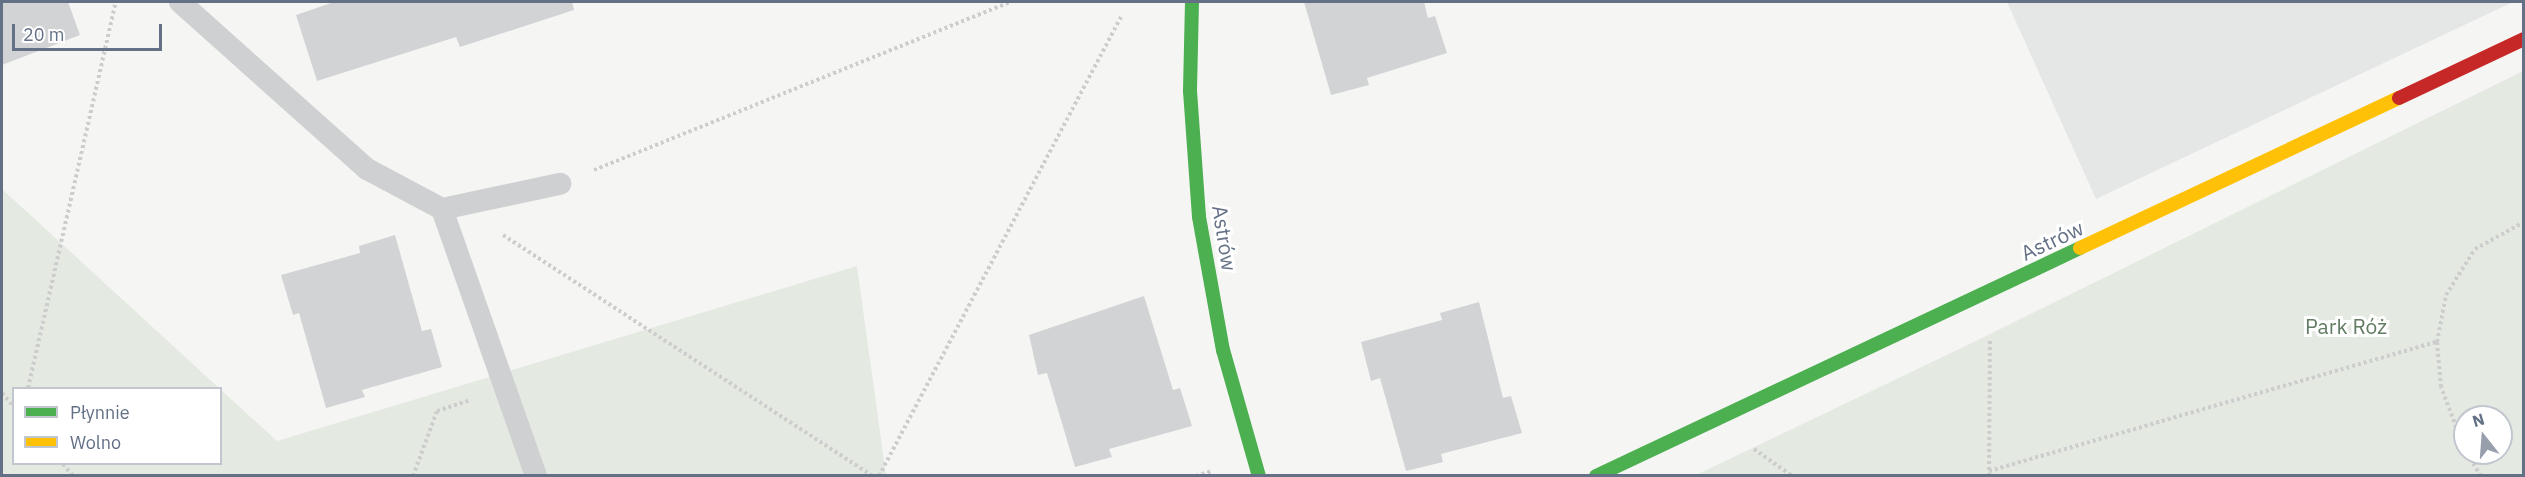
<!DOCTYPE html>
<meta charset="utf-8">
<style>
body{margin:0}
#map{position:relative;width:2525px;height:477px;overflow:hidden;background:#f5f6f4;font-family:"IBM Plex Sans",sans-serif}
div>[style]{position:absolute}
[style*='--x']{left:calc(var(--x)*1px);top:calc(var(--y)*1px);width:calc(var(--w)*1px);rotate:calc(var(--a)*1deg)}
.built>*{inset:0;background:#e5e6e6}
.green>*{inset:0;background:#e4e9e2}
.building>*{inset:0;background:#d2d3d4}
.path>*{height:4px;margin-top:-2px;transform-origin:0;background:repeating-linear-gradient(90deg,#cdcdce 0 3px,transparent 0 6px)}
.lane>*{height:22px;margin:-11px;padding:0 11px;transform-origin:11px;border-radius:11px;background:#cfd0d1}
.fast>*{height:14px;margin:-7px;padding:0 7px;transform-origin:7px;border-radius:7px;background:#4caf50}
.slow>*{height:14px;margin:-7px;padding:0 7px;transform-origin:7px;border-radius:7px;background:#ffc107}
.jam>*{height:14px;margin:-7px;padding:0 7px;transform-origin:7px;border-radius:7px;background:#c62828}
span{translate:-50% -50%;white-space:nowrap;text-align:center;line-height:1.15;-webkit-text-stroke:6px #fff;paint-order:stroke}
.street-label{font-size:21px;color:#647086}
.park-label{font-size:21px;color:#637c63}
.frame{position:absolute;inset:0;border:3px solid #647086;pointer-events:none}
.legend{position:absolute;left:12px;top:387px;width:210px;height:78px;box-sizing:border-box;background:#fff;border:2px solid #c1c6cf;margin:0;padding:8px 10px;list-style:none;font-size:18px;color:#647086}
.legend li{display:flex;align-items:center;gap:12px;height:30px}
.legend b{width:30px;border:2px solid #c1c6cf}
.north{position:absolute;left:2453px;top:405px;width:60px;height:60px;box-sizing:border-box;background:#fff;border:2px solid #c1c6cf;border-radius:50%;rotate:343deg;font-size:16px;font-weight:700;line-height:24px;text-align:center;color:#647086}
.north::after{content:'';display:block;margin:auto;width:21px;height:27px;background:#979fac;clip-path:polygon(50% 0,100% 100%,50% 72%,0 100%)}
.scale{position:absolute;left:12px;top:24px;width:150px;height:27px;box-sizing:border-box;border:3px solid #647086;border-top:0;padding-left:8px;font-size:18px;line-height:21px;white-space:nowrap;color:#647086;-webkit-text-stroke:4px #fff;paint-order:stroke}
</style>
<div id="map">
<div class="built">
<div style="clip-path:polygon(2007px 2px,2513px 2px,2096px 199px)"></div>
</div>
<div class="green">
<div style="clip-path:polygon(evenodd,2523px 71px,2523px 475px,1696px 475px,1980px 339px,2523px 71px,2465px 417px,2501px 417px,2501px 453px,2465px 453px,2465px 417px)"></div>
<div style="clip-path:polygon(2px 189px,219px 388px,14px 388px,14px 464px,220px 464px,221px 390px,277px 441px,857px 266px,886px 475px,2px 475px)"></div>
</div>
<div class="building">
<div style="clip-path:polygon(2px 2px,68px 2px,80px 35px,2px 65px)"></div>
<div style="clip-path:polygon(334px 2px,572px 2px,574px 10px,460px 47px,456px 37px,317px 81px,296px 15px)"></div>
<div style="clip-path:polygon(1304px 2px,1424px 2px,1428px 18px,1435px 16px,1447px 53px,1367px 78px,1369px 85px,1331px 95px)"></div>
<div style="clip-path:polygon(395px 235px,422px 331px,431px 329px,442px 367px,362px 390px,365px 397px,326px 408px,299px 313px,293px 315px,281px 275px,360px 253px,359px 246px)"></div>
<div style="clip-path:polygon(1144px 296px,1173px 390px,1180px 388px,1192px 426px,1109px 449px,1112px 457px,1075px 467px,1047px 373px,1038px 375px,1029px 335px)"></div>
<div style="clip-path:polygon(1479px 302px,1503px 398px,1511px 396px,1522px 433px,1441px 454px,1443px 462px,1406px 471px,1380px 378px,1371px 381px,1361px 342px,1442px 320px,1440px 313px)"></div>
</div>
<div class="path">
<div style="--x:594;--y:170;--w:449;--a:-22"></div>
<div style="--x:503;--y:235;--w:442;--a:33.1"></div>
<div style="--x:28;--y:388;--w:396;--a:-77.2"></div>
<div style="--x:2;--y:393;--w:18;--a:49"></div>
<div style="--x:1754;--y:449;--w:47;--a:35.4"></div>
<div style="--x:2465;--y:450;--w:67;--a:-110.9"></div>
<div style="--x:2441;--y:387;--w:45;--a:-95.1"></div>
<div style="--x:2437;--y:342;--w:48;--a:-79.2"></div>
<div style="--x:2446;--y:295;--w:54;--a:-57.8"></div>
<div style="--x:2475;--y:249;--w:56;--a:-28.9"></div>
<div style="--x:2467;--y:453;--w:27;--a:59"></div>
<div style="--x:63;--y:464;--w:16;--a:50"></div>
<div style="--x:1989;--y:471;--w:466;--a:-16.1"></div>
<div style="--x:413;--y:476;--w:69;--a:-69.7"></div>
<div style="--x:437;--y:411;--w:36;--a:-18"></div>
<div style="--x:879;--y:476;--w:521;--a:-62.21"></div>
<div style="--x:1196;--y:476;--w:17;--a:-17"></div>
<div style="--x:1989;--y:476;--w:138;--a:-89.6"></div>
</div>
<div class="lane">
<div style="--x:180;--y:2;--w:251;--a:41.8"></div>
<div style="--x:367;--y:169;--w:85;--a:28.1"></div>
<div style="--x:442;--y:209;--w:283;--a:70.6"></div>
<div style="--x:442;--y:209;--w:121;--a:-12"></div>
</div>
<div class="fast">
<div style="--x:1192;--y:2;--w:89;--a:91.3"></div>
<div style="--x:1190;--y:91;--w:126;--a:85.9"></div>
<div style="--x:1199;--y:217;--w:135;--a:79.8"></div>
<div style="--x:1223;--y:350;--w:131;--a:74.1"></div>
<div style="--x:1596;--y:476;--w:535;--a:-25.22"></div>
</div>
<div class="slow">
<div style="--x:2080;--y:248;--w:353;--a:-25.2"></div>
</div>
<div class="jam">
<div style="--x:2399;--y:98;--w:138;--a:-25.3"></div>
</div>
<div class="street-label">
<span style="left:1225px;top:238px;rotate:81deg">Astrów</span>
<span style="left:2052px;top:240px;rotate:-25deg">Astrów</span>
</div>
<div class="park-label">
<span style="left:2346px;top:326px">Park Róż</span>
</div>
<div class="frame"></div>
<ul class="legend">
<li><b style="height:8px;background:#4caf50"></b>Płynnie</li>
<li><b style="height:8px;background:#ffc107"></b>Wolno</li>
</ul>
<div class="north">N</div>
<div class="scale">20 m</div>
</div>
